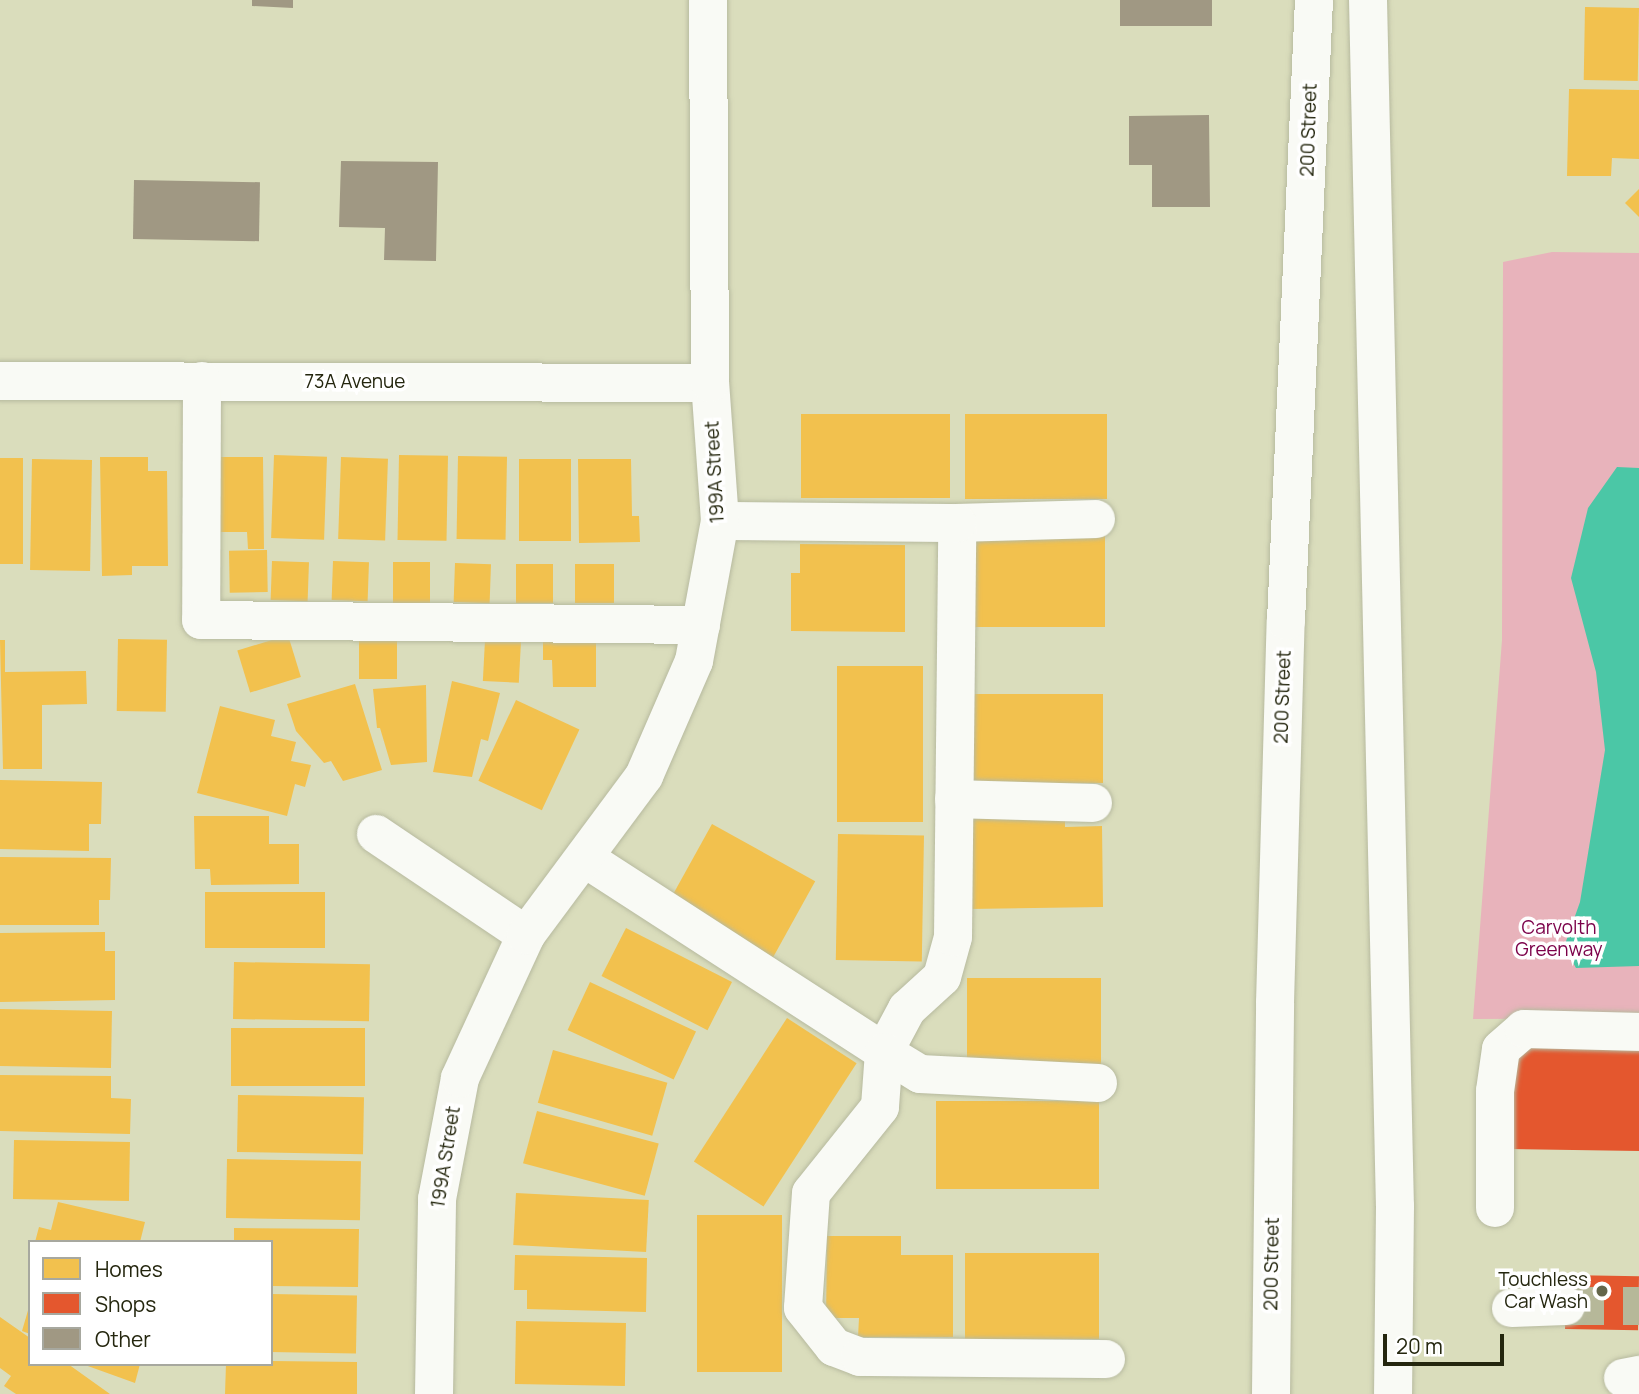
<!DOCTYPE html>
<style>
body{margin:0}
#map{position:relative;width:1639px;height:1394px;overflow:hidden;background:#daddbc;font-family:Manrope,sans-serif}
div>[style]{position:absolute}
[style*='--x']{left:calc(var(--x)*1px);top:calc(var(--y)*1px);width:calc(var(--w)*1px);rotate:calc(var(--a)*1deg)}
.green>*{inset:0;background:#e8b3bb}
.water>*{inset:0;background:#4bc7a6}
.homes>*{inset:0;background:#f2c14e;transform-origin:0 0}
.shops>*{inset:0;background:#e4572e;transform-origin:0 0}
.building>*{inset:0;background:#a09883;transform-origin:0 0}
.minor-tunnel>*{height:38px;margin-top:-19px;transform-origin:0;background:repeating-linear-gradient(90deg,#b6b899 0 38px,transparent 0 57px)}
.roads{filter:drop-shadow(0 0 2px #b7ba9f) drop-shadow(0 0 2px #b7ba9f)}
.minor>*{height:38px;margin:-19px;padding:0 19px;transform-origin:19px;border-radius:19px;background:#f9faf5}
.major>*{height:38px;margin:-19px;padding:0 19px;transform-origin:19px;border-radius:19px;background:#f9faf5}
.dots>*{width:19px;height:19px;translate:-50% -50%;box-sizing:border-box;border:4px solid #fff;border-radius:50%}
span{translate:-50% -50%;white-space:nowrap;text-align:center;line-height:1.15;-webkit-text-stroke:7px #fff;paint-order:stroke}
.street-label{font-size:19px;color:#24260e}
.park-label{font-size:19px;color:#7b0049}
.poi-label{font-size:19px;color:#24260e}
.right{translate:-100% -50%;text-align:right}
.legend{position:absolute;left:28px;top:1240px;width:245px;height:126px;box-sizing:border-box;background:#fff;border:2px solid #a7a89f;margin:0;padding:9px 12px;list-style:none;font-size:21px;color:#24260e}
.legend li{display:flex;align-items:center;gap:14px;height:35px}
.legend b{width:35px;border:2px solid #a7a89f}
.scale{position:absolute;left:1383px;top:1334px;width:121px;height:32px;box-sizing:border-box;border:4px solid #24260e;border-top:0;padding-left:9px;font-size:21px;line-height:24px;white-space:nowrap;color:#24260e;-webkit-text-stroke:5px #fff;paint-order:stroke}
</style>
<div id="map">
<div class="green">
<div style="clip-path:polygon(1552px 252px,1639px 253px,1639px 1018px,1473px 1019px,1502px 640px,1503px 262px)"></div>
</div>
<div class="water">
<div style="clip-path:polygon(1617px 467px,1639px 468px,1639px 966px,1576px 968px,1564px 947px,1580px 902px,1605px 750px,1596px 672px,1571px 578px,1588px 508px)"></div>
</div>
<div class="homes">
<div style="left:1585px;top:7px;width:54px;height:73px;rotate:1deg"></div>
<div style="clip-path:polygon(1569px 89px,1639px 90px,1639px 159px,1612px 158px,1611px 176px,1567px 176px)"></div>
<div style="clip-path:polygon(1639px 189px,1639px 217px,1625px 203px)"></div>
<div style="left:801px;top:414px;width:149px;height:84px"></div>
<div style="left:965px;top:414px;width:142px;height:85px"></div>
<div style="left:274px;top:455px;width:53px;height:83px;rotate:2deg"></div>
<div style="left:399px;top:455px;width:49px;height:85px;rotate:1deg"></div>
<div style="left:458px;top:456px;width:49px;height:83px;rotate:1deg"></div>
<div style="clip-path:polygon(100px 457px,148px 457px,148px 471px,167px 471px,168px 566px,132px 566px,132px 575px,102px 576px)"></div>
<div style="clip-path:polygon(213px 457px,263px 457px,264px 549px,248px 549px,247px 532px,214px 532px)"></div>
<div style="left:341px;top:457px;width:47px;height:82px;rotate:2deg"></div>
<div style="left:0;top:458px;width:23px;height:106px"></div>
<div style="left:32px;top:459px;width:60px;height:111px;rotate:1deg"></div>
<div style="left:519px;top:459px;width:52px;height:82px"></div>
<div style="clip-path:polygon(578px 459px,631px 459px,632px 516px,639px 516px,640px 542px,579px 543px)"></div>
<div style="left:1105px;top:535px;width:92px;height:135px;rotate:90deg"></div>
<div style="clip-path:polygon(800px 544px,905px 545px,905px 632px,791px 631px,791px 573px,800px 573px)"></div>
<div style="left:267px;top:550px;width:42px;height:38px;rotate:89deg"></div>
<div style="left:272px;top:561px;width:37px;height:39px;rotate:2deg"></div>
<div style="left:333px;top:561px;width:36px;height:39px;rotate:2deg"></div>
<div style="left:393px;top:562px;width:37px;height:41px"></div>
<div style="left:455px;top:563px;width:36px;height:39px;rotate:2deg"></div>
<div style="left:516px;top:564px;width:37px;height:39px"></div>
<div style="left:575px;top:564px;width:39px;height:39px"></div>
<div style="left:288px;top:635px;width:44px;height:53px;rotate:73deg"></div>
<div style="left:118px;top:639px;width:49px;height:72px;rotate:1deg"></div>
<div style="left:397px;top:639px;width:40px;height:38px;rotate:90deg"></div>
<div style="clip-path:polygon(0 640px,5px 640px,5px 672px,86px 671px,87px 704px,42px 705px,42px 769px,3px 769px)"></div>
<div style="left:485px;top:640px;width:36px;height:41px;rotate:3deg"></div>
<div style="clip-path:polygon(543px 642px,596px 642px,596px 687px,553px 687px,552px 660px,543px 660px)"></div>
<div style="left:837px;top:666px;width:86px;height:156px"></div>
<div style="clip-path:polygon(452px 681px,500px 693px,488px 741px,481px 739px,472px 777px,433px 772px)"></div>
<div style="clip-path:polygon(355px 684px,382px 770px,343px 781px,331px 761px,324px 763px,296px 731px,287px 704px)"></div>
<div style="clip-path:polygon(426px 685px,427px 762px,391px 765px,380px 728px,377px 728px,373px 689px)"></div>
<div style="left:1103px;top:694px;width:89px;height:135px;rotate:90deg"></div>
<div style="left:516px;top:700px;width:70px;height:89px;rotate:25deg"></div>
<div style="clip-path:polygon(220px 706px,275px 720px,271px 736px,296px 742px,291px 761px,311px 765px,305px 787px,295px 784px,287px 816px,197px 793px)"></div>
<div style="clip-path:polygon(0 780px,102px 782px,101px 824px,89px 824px,89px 851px,0 849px)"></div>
<div style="clip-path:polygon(194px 816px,269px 816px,269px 844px,299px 844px,299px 884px,211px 885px,210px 869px,195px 869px)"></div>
<div style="clip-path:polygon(1065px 816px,1065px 827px,1102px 826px,1103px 907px,968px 909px,967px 818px)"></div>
<div style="left:712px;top:824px;width:118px;height:88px;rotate:29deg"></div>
<div style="left:838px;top:834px;width:86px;height:126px;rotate:1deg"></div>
<div style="clip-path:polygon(0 857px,111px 858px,110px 900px,99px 900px,99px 925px,0 925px)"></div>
<div style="left:325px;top:892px;width:56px;height:120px;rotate:90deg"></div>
<div style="left:626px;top:928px;width:119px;height:54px;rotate:27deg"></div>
<div style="clip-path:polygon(105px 932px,105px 951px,115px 951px,115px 1000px,0 1002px,0 933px)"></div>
<div style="left:234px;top:962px;width:136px;height:57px;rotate:1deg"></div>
<div style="left:967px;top:978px;width:134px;height:86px"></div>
<div style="left:590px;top:982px;width:117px;height:53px;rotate:25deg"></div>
<div style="left:0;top:1009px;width:112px;height:57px;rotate:1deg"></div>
<div style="left:787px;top:1018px;width:83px;height:171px;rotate:33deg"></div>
<div style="left:231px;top:1028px;width:134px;height:58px"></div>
<div style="left:553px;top:1050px;width:119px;height:55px;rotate:16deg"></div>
<div style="clip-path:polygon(0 1075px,111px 1076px,111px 1098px,131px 1099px,130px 1134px,0 1131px)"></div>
<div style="left:238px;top:1095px;width:126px;height:57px;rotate:1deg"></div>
<div style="left:936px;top:1101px;width:163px;height:88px"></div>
<div style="left:537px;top:1111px;width:126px;height:54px;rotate:15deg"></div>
<div style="left:14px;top:1140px;width:116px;height:59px;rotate:1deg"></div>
<div style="left:227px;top:1159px;width:134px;height:59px;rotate:1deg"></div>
<div style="left:516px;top:1193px;width:133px;height:52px;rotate:3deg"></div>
<div style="clip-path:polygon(58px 1202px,145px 1222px,140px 1242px,35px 1242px,39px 1227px,51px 1230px)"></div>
<div style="left:697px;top:1215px;width:85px;height:157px"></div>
<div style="clip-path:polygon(234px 1228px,359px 1229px,358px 1287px,271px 1286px,271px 1242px,234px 1242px)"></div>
<div style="clip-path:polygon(827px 1236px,901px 1236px,901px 1255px,953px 1255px,953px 1337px,858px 1337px,859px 1318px,826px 1318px)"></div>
<div style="left:1099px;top:1253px;width:86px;height:134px;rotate:90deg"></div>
<div style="clip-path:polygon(515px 1255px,647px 1258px,646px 1312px,527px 1309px,527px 1290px,514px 1290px)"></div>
<div style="left:271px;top:1294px;width:86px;height:58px;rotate:1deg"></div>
<div style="clip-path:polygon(29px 1307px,30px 1307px,30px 1334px,22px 1331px)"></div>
<div style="clip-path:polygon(0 1317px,30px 1338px,30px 1364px,68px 1364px,110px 1394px,16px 1394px,4px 1386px,11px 1376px,0 1368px)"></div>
<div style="left:516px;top:1321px;width:110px;height:63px;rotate:1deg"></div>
<div style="clip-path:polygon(271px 1361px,357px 1362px,357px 1394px,225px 1394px,226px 1364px)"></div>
<div style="clip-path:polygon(140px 1364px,135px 1383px,85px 1365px,85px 1364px)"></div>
</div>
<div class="shops">
<div style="clip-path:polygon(1523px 1042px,1639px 1044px,1639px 1151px,1508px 1149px,1509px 1055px)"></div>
<div style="left:1566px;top:1275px;width:73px;height:54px;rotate:1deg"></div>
</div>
<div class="building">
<div style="clip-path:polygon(252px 0,293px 0,293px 8px,252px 6px)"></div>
<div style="left:1120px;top:0;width:92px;height:26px"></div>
<div style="clip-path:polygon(1209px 115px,1210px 207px,1152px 207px,1152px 165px,1129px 165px,1129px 116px)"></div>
<div style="clip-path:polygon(341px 161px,438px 162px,436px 261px,384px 260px,385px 228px,339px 227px)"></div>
<div style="left:134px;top:180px;width:126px;height:59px;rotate:1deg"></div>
</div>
<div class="minor-tunnel">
<div style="--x:1566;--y:1306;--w:73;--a:0"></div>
</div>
<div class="roads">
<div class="minor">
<div style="--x:0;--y:381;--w:710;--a:0.16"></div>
<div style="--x:202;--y:381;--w:239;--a:90.2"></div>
<div style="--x:201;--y:620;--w:500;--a:0.57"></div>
<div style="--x:957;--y:523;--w:139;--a:-1.6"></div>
<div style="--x:954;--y:799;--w:139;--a:1.6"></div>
<div style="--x:376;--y:834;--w:181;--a:34"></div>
<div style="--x:586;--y:859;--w:355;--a:32.9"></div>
<div style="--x:884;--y:1052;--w:49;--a:-61.9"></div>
<div style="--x:907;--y:1009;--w:47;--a:-42.4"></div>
<div style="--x:942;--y:977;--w:41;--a:-74.6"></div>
<div style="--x:953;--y:937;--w:414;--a:-89.4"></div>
<div style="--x:957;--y:523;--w:237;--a:-179.5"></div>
<div style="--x:1098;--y:1083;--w:178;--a:-177.1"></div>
<div style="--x:920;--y:1074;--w:42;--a:-148.6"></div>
<div style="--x:884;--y:1052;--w:55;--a:94.2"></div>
<div style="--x:880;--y:1107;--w:110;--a:128.7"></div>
<div style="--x:811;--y:1193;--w:115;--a:94"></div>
<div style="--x:803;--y:1308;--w:50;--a:51.5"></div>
<div style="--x:834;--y:1347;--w:28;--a:21"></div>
<div style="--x:860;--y:1357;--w:246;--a:0.5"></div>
<div style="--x:1495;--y:1208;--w:117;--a:-90"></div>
<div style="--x:1495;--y:1091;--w:42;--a:-81.9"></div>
<div style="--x:1501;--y:1049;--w:30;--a:-41"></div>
<div style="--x:1524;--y:1029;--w:115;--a:1.5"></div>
<div style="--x:1511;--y:1308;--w:55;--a:-2.1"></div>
<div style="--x:1623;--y:1378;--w:16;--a:-11"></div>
<div style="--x:434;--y:1394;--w:195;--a:-89.1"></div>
<div style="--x:437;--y:1199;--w:123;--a:-79.2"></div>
<div style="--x:460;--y:1078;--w:157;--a:-65.2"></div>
<div style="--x:526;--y:935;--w:198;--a:-53.4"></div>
<div style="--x:644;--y:776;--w:125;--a:-66.5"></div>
<div style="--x:694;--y:661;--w:142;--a:-79.5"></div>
<div style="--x:720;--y:521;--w:138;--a:-94.1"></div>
<div style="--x:710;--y:383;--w:383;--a:-90.3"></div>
</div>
<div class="major">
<div style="--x:1368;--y:0;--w:1206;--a:88.72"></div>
<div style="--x:1395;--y:1206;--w:188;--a:90.6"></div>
<div style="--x:1271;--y:1394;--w:391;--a:-89.4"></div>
<div style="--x:1275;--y:1003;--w:382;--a:-88.4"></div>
<div style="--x:1286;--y:621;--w:622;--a:-87.42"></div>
</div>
</div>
<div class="dots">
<div style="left:1602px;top:1291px;background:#64664b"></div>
</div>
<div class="street-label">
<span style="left:1309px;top:130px;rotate:-88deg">200 Street</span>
<span style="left:355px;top:382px">73A Avenue</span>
<span style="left:715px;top:472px;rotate:-93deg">199A Street</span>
<span style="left:1283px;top:697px;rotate:-88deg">200 Street</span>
<span style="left:446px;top:1157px;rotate:-81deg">199A Street</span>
<span style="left:1272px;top:1264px;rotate:-89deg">200 Street</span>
</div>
<div class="park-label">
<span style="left:1559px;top:939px">Carvolth<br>Greenway</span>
</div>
<div class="poi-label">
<span class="right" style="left:1588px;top:1291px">Touchless<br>Car Wash</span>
</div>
<ul class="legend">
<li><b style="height:19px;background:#f2c14e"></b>Homes</li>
<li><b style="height:19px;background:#e4572e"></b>Shops</li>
<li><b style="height:19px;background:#a09883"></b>Other</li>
</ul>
<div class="scale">20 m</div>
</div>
